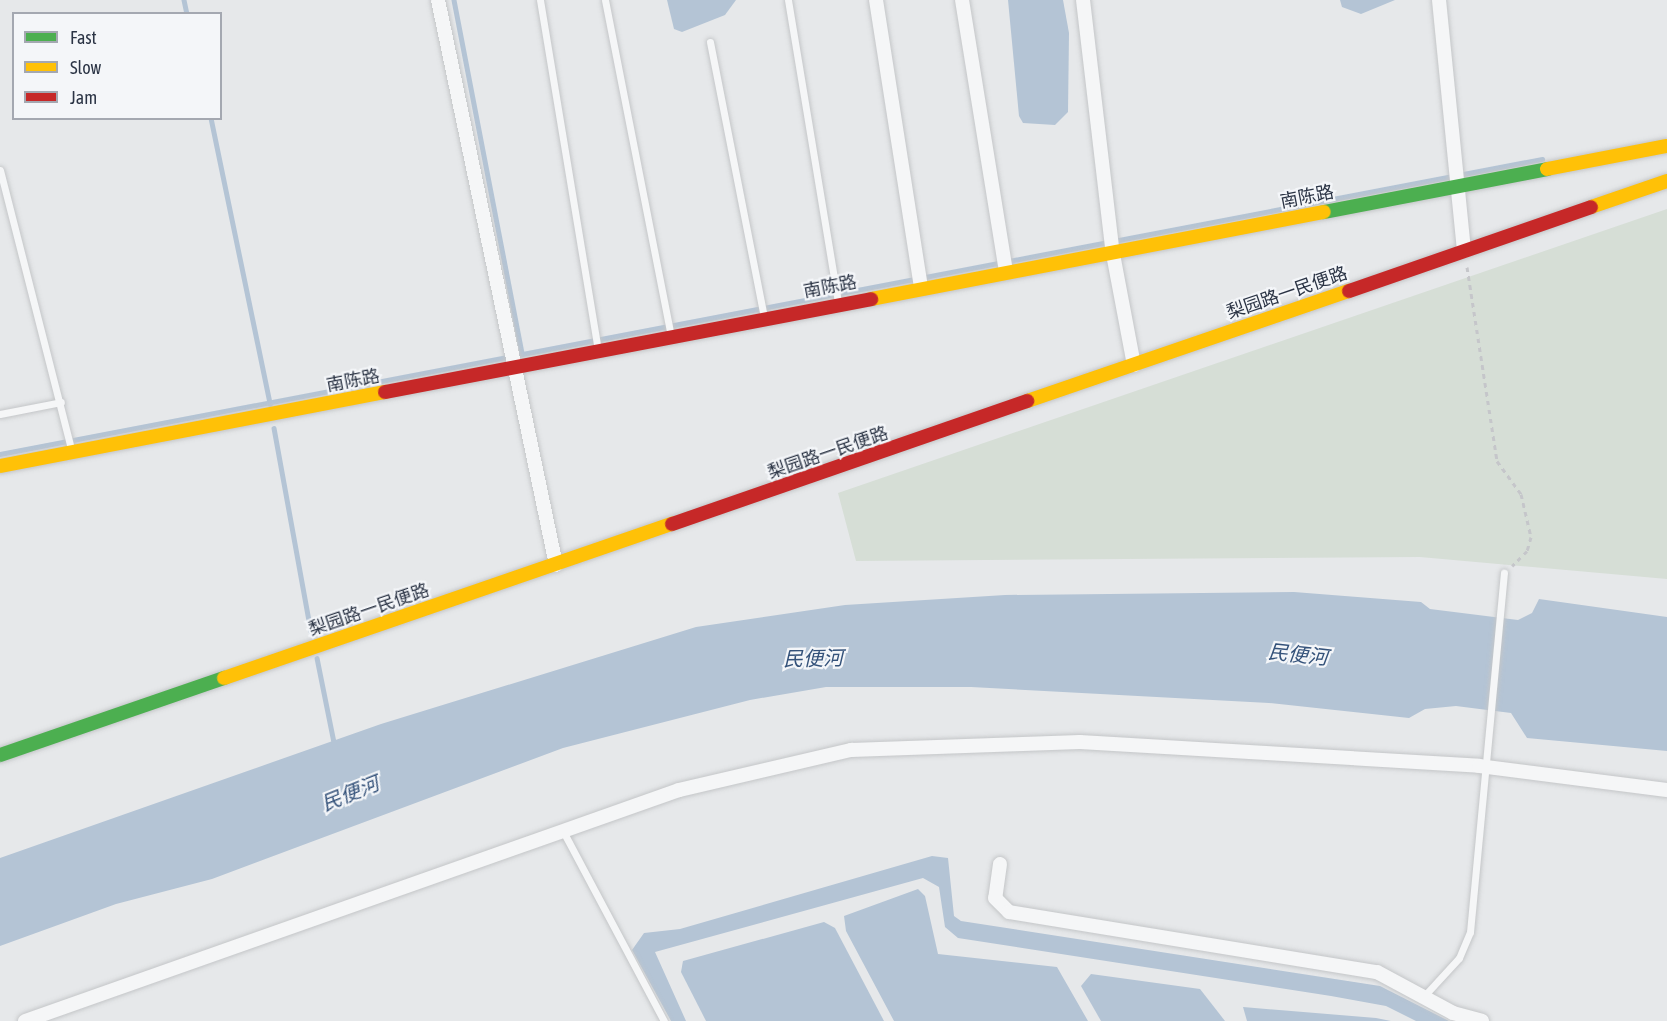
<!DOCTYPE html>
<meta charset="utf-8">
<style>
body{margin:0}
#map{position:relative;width:1667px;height:1021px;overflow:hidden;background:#e6e8ea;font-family:"Asap Condensed","Noto Sans SC",sans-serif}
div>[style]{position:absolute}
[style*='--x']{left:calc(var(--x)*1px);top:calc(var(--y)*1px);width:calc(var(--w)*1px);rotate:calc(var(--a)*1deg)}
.green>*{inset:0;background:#d6ded6}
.water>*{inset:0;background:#b4c4d5}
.stream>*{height:4.5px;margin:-2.25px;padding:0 2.25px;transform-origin:2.25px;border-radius:2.25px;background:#b4c4d5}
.path>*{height:3px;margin-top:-1.5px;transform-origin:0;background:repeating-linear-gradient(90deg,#c5c6ca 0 4.5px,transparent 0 9px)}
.roads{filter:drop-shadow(0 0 2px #c4c6c8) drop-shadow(0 0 2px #c4c6c8)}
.lane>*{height:7px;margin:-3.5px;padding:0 3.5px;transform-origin:3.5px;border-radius:3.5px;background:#f5f6f7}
.street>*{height:14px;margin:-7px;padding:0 7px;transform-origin:7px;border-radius:7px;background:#f5f6f7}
.fast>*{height:14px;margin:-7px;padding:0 7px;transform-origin:7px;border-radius:7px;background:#4caf50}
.slow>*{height:14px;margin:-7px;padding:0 7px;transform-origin:7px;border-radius:7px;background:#ffc107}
.jam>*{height:14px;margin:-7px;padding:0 7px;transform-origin:7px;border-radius:7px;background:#c62828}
span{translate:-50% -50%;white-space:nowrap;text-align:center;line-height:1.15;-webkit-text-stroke:4.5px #f4f6f9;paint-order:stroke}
.street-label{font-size:18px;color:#2b3445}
.water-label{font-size:20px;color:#34527a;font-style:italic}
.legend{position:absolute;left:12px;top:12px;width:210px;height:108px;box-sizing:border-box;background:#f4f6f9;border:2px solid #a4a8b1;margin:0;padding:8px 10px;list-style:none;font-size:18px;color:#2b3445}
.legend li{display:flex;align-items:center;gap:12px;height:30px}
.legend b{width:30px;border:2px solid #a4a8b1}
</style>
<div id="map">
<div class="green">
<div style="clip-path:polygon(1667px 209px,1667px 579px,1420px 557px,856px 561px,838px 493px)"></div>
</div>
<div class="water">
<div style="clip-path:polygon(667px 0,736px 0,725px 15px,682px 32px,674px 29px)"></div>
<div style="clip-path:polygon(1008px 0,1063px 0,1069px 33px,1068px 112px,1055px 125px,1023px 123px,1019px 116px)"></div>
<div style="clip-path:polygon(1340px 0,1395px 0,1361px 14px,1342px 7px)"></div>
<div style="clip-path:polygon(1294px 592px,1421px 602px,1430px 609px,1518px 620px,1532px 613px,1539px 599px,1667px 617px,1667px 751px,1527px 738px,1511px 713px,1456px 706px,1425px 709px,1409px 718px,1269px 703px,971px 687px,826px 687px,750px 700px,563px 748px,212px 879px,116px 904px,0 946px,0 858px,381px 724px,696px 627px,845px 605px,1005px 595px)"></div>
<div style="clip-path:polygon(932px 856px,948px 858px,954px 916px,961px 921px,1380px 986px,1449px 1021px,1416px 1021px,1386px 1006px,1331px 996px,958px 938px,945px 927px,939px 887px,923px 878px,655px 952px,686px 1021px,671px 1021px,632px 950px,644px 933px,680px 929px)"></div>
<div style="clip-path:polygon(918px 889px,925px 896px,938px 954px,1057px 967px,1088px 1021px,894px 1021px,846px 931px,844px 916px)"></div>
<div style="clip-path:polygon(824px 922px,835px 928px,884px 1021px,706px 1021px,681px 972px,683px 961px)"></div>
<div style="clip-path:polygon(1091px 974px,1200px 989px,1225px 1021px,1101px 1021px,1081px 986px)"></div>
<div style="clip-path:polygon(1243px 1007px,1376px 1018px,1391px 1021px,1247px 1021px)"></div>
</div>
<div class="stream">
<div style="--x:184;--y:0;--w:14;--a:78"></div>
<div style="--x:454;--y:0;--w:360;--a:79.1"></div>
<div style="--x:211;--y:118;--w:292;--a:78.3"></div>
<div style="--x:274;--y:428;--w:206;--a:79.7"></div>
<div style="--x:0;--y:454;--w:1570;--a:-10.83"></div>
<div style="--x:317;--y:658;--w:91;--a:78.6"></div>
</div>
<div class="path">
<div style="--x:1467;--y:267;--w:196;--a:81.2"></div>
<div style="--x:1497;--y:461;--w:41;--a:54"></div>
<div style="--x:1521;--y:494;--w:44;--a:76.9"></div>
<div style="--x:1531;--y:537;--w:15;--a:106"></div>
<div style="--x:1527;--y:551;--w:21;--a:135"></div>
</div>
<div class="roads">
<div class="lane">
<div style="--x:540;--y:0;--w:355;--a:80.6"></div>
<div style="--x:605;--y:0;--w:342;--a:78.9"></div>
<div style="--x:788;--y:0;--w:306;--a:80.6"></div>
<div style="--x:710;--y:42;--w:279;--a:78.9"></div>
<div style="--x:0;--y:170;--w:288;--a:75.7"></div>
<div style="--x:0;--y:414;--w:62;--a:-11.1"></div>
<div style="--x:564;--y:833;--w:213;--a:62"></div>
<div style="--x:1425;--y:995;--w:50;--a:-47.4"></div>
<div style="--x:1459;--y:958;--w:28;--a:-67"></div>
<div style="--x:1470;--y:932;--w:361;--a:-84.6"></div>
</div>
<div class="street">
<div style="--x:438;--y:0;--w:577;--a:78.2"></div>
<div style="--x:876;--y:0;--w:291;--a:81.1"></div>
<div style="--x:962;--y:0;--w:276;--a:80.8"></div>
<div style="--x:1083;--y:0;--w:256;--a:83.3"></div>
<div style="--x:1113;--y:254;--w:113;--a:79.3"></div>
<div style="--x:1439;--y:0;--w:252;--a:84.3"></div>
<div style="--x:1000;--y:864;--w:34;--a:98"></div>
<div style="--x:995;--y:898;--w:20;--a:45"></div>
<div style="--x:1009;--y:912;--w:373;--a:9.3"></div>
<div style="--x:1377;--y:972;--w:86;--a:28.3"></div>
<div style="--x:1453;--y:1013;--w:30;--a:15"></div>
<div style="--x:25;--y:1021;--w:694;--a:-19.45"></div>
<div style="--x:679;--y:790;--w:177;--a:-13.1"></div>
<div style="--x:851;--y:750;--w:229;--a:-2"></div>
<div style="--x:1080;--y:742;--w:400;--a:3.4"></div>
<div style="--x:1479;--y:766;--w:190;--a:7.3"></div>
</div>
<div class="fast">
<div style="--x:1324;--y:212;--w:227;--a:-10.9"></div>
<div style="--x:0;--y:755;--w:237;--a:-19"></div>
</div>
<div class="slow">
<div style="--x:1547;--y:169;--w:122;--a:-10.9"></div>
<div style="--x:1591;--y:207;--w:80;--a:-18.9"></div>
<div style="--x:871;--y:299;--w:461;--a:-10.9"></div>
<div style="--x:1027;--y:401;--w:340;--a:-18.9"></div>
<div style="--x:0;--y:466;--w:392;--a:-10.9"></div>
<div style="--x:224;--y:678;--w:474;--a:-19"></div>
</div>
<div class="jam">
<div style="--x:1349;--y:291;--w:256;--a:-19.1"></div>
<div style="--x:385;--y:392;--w:495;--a:-10.8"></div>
<div style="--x:672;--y:524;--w:376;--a:-19.1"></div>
</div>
</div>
<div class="street-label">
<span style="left:1307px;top:197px;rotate:-11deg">南陈路</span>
<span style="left:830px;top:287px;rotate:-11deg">南陈路</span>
<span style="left:1287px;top:293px;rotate:-19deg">梨园路一民便路</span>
<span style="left:353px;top:381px;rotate:-11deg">南陈路</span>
<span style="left:828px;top:453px;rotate:-19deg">梨园路一民便路</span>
<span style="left:369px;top:610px;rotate:-19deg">梨园路一民便路</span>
</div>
<div class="water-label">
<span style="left:1298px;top:654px;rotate:6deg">民便河</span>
<span style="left:813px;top:658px;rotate:-1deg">民便河</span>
<span style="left:350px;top:793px;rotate:-22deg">民便河</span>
</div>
<ul class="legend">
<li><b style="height:8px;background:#4caf50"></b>Fast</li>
<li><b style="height:8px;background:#ffc107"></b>Slow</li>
<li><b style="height:8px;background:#c62828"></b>Jam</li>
</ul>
</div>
